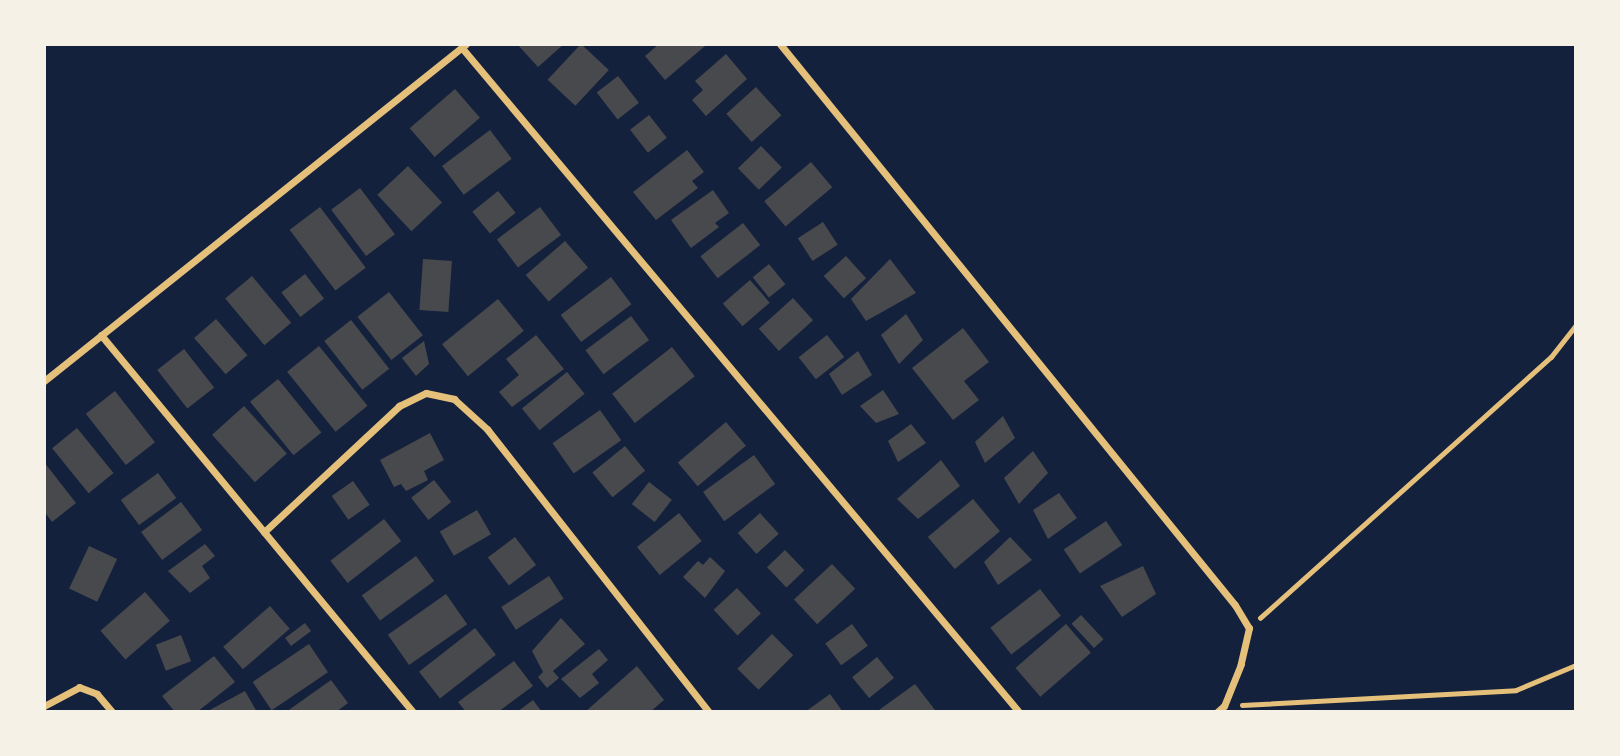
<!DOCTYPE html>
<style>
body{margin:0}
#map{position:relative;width:1620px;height:756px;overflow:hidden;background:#14213d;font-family:"Space Grotesk",sans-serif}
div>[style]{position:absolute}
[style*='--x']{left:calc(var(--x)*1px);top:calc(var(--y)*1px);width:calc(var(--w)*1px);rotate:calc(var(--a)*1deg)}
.building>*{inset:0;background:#48494c;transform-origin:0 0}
.path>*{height:4.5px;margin:-2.25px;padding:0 2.25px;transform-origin:2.25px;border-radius:2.25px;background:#e5c07b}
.minor>*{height:7px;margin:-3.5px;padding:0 3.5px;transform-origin:3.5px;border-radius:3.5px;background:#e5c07b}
span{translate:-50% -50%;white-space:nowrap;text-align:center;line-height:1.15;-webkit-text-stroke:7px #f6f1e7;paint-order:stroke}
.frame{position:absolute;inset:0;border:46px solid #f6f1e7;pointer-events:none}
</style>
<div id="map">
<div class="building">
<div style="clip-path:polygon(517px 44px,564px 44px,538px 67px)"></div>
<div style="left:581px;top:44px;width:38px;height:49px;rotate:43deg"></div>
<div style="clip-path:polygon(659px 44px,703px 44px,705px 46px,665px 80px,645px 56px)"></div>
<div style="clip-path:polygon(726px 54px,747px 79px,706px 116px,692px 100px,703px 90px,695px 81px)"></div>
<div style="left:618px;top:76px;width:34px;height:27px;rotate:52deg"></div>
<div style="left:756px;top:87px;width:38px;height:40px;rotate:48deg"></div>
<div style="left:455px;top:89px;width:38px;height:60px;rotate:49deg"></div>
<div style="left:649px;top:115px;width:29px;height:24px;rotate:52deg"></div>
<div style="left:490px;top:130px;width:36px;height:60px;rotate:53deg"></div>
<div style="left:761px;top:146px;width:30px;height:32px;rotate:46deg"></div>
<div style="clip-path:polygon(687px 150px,704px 172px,692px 181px,698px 188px,656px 220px,633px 192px)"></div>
<div style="left:811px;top:162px;width:33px;height:61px;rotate:50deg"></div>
<div style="left:408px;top:166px;width:50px;height:42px;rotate:47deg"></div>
<div style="left:360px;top:188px;width:58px;height:36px;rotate:53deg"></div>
<div style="clip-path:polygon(713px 190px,729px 213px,715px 223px,719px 227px,691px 248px,671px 220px)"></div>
<div style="left:498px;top:191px;width:28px;height:33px;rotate:51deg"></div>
<div style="left:320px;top:207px;width:76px;height:38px;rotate:53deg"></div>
<div style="left:540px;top:207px;width:35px;height:54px;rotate:53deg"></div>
<div style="left:823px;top:222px;width:27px;height:30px;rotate:57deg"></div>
<div style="left:743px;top:223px;width:28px;height:54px;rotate:52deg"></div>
<div style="left:565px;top:241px;width:35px;height:52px;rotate:49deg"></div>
<div style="left:846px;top:256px;width:30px;height:30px;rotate:48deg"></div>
<div style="left:423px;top:259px;width:29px;height:51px;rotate:4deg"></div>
<div style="clip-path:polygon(890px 259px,916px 293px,866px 321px,851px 299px)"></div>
<div style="left:769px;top:264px;width:26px;height:21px;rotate:51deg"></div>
<div style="left:305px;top:274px;width:31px;height:30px;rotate:52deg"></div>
<div style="left:252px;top:276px;width:61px;height:35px;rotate:50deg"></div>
<div style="left:611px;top:277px;width:34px;height:63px;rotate:53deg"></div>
<div style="left:750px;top:280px;width:30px;height:36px;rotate:49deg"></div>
<div style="left:389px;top:292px;width:55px;height:40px;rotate:52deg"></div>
<div style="left:793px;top:298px;width:30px;height:46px;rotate:48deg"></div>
<div style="left:498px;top:299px;width:41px;height:72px;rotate:51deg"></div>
<div style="clip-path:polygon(906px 314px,923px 340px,899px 364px,881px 335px)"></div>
<div style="left:631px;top:316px;width:30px;height:57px;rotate:53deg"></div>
<div style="left:216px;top:319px;width:48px;height:29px;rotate:49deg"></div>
<div style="left:351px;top:320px;width:62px;height:34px;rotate:52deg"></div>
<div style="clip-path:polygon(963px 328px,989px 362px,964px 381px,979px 400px,953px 420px,912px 368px)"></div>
<div style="clip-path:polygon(536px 335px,564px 369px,512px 407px,499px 392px,519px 375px,506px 359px)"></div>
<div style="left:827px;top:335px;width:28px;height:36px;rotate:52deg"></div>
<div style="clip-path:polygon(424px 341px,429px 364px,416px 376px,402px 358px)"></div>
<div style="left:319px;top:346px;width:77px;height:41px;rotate:51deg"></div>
<div style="left:672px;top:347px;width:37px;height:76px;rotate:52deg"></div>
<div style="left:184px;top:349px;width:49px;height:34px;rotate:52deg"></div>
<div style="clip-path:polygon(858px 351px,872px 375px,842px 395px,829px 374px)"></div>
<div style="left:567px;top:372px;width:28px;height:58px;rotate:51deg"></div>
<div style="left:278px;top:379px;width:69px;height:36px;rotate:51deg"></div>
<div style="clip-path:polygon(883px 390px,899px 414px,876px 423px,860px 406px)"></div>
<div style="left:115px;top:391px;width:65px;height:37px;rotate:52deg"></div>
<div style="left:244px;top:406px;width:64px;height:43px;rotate:48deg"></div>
<div style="left:600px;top:410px;width:37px;height:58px;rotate:55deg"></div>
<div style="clip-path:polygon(1003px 416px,1015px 438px,985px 463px,975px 442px)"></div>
<div style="left:726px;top:422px;width:31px;height:63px;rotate:50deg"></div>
<div style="clip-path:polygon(911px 424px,926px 443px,898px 462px,888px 441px)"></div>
<div style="left:77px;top:428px;width:58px;height:32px;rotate:51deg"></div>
<div style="clip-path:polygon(430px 433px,444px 460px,424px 471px,428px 480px,406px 491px,401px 484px,394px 487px,380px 460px)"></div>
<div style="left:625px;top:446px;width:32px;height:42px;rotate:51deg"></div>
<div style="clip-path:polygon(1033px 451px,1048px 473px,1019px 504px,1004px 478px)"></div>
<div style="left:754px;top:455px;width:36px;height:63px;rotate:54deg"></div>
<div style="clip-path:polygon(941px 460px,960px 486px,918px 519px,897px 499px)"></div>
<div style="clip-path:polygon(44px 462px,76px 503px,52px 522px,44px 511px)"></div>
<div style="left:158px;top:473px;width:31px;height:46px;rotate:54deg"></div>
<div style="left:434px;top:480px;width:28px;height:29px;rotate:52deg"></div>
<div style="left:353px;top:481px;width:29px;height:26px;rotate:55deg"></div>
<div style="left:649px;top:482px;width:29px;height:28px;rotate:38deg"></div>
<div style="clip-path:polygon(1059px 493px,1077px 518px,1048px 539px,1033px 510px)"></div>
<div style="left:973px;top:499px;width:42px;height:59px;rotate:50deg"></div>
<div style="left:181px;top:502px;width:35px;height:50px;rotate:53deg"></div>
<div style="left:477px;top:510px;width:28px;height:43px;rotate:60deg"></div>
<div style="left:679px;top:513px;width:36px;height:54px;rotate:51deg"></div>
<div style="left:760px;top:513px;width:28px;height:30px;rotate:48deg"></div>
<div style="left:384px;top:519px;width:28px;height:68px;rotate:52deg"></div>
<div style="left:1106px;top:521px;width:29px;height:51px;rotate:56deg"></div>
<div style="left:515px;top:537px;width:35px;height:34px;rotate:53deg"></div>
<div style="clip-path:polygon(1010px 537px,1032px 560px,998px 585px,984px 562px)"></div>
<div style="clip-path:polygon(205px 544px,215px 556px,202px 566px,210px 578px,190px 593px,168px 571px)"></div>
<div style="left:89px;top:546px;width:31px;height:47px;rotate:25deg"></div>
<div style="left:785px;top:550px;width:28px;height:25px;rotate:46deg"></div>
<div style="left:416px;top:556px;width:31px;height:67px;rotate:54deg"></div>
<div style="clip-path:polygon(710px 557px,725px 571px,705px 598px,683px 577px,698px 561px,703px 565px)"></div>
<div style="left:832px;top:564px;width:34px;height:52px;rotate:47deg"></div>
<div style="clip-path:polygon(1143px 566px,1156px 594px,1122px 617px,1100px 586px)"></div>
<div style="left:549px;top:576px;width:27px;height:57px;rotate:57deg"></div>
<div style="left:737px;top:588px;width:35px;height:32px;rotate:47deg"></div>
<div style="left:1040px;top:589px;width:34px;height:63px;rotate:52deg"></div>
<div style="left:145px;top:592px;width:38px;height:59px;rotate:49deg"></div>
<div style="left:446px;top:594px;width:37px;height:71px;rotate:55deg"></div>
<div style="left:270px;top:606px;width:30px;height:62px;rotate:49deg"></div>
<div style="left:1081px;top:615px;width:33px;height:13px;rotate:47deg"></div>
<div style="clip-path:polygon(561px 618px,585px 644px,553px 671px,559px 678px,547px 688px,538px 677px,543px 672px,532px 651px)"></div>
<div style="left:305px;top:623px;width:10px;height:25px;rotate:53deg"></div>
<div style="left:852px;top:624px;width:27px;height:33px;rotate:54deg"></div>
<div style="left:1066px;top:624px;width:38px;height:67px;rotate:49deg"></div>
<div style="left:475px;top:628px;width:34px;height:71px;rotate:52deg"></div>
<div style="left:772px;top:634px;width:30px;height:49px;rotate:45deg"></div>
<div style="left:181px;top:635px;width:28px;height:27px;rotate:69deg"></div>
<div style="left:309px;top:644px;width:34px;height:68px;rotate:56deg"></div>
<div style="clip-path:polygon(599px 649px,608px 660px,592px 674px,599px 683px,580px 698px,561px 679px)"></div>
<div style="clip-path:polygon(214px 656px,235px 682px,197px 712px,175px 712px,162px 696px)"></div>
<div style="left:877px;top:657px;width:27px;height:32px;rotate:51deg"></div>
<div style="clip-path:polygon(514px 661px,533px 686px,498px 712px,466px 712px,458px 702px)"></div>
<div style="clip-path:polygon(637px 666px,664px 700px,650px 712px,585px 712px)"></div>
<div style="clip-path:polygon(331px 680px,348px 703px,336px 712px,286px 712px)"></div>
<div style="clip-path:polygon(915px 684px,935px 710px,881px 712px,879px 710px)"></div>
<div style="clip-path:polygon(245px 691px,257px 712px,206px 712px)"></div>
<div style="clip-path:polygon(830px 694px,843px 712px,805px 712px)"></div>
<div style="clip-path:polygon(533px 700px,542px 712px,517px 712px)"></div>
</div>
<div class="path">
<div style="--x:1260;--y:618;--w:391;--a:-41.9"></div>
<div style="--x:1551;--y:357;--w:41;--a:-52"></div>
<div style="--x:1242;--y:705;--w:274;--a:-3.1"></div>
<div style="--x:1516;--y:690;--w:65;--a:-22.6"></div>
</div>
<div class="minor">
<div style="--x:780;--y:44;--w:722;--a:50.96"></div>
<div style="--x:1235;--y:605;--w:27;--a:59"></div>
<div style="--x:1249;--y:628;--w:37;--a:103"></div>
<div style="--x:1241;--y:664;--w:45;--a:112"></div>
<div style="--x:1224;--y:706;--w:9;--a:139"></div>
<div style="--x:462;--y:48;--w:867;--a:50.01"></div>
<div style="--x:101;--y:335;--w:489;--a:50.4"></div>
<div style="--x:44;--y:381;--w:540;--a:-38.61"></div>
<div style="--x:264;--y:532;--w:185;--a:-43"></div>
<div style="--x:399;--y:406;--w:30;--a:-26"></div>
<div style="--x:426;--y:393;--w:29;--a:12"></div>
<div style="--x:454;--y:399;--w:45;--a:42.3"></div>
<div style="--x:487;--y:429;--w:360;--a:51.9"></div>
<div style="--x:44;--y:706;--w:40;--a:-28"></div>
<div style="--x:79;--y:687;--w:19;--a:21"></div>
<div style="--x:97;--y:694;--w:23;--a:50"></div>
</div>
<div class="frame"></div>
</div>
